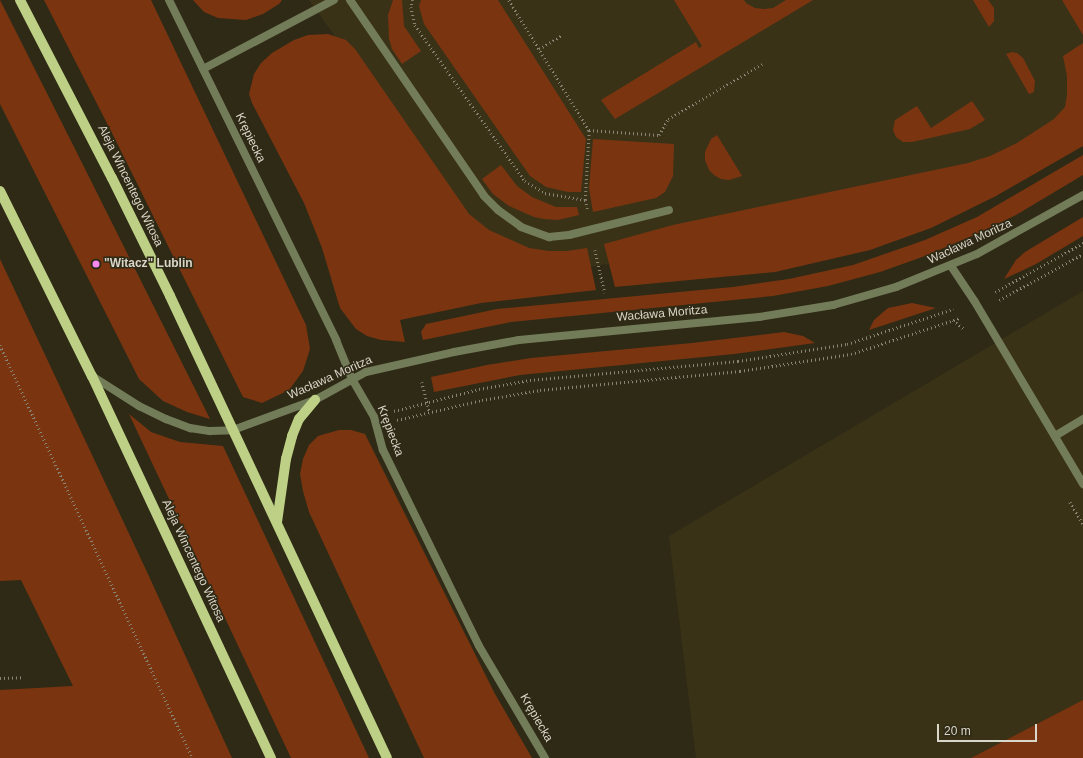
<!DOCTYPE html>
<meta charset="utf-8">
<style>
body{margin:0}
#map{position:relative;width:1083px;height:758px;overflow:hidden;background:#2f2a16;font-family:Arial,sans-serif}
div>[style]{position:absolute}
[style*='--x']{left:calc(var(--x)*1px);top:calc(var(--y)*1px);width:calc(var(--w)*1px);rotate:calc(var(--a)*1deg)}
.built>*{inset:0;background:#3a3217}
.green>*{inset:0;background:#7a3510}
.path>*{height:2.5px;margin-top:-1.25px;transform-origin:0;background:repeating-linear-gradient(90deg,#898575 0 1px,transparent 0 4px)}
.lane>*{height:8px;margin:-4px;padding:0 4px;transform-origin:4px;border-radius:4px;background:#737c59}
.street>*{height:8px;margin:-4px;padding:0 4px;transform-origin:4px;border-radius:4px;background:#737c59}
.primary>*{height:10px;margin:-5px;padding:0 5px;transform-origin:5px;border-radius:5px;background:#bdd085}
.dots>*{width:11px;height:11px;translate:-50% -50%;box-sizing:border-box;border:2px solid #2f2a16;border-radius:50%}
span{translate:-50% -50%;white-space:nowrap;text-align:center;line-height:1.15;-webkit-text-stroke:3px #2f2a16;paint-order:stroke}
.street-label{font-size:12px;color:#d9d6ca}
.poi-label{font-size:12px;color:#d9d6ca;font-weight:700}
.left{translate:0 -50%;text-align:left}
.scale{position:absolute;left:937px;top:724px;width:100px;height:18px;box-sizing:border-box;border:2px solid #d9d6ca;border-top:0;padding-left:5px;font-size:12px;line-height:14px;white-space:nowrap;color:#d9d6ca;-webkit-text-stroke:3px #2f2a16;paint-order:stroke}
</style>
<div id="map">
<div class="built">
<div style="clip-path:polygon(309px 0,1083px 0,1083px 112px,966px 192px,630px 261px,544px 273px,489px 252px)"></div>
<div style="clip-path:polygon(1083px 291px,1083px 700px,971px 758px,696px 758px,669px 536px)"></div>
</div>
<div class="green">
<div style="clip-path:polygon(0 0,76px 151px,210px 419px,187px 412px,163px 401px,139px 379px,0 104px)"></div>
<div style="clip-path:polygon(44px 0,151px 0,306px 325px,310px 349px,303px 371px,289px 390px,262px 403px,243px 397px,115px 139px)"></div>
<div style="clip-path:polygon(193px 0,282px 0,279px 4px,263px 14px,246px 20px,218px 18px,204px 12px)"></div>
<div style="clip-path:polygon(393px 0,402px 0,404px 26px,421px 51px,402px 64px,392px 49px,389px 39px,388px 15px)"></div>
<div style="clip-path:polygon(421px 0,498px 0,586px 139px,581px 192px,568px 192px,546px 187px,530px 176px,424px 24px,419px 6px)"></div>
<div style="clip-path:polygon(674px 0,744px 0,746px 3px,755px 8px,764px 9px,773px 8px,786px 0,813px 0,615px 119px,601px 100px,696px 42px,699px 48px,702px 46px)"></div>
<div style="clip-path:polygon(973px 0,988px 0,994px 8px,994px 21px,989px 27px)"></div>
<div style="clip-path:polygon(1062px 0,1083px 0,1083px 35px)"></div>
<div style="clip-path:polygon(328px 34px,346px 40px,355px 49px,469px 214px,489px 230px,529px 248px,549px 251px,567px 251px,587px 248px,596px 290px,481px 303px,400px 320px,405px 342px,381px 340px,367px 336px,356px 329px,340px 308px,322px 248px,304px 203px,252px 103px,249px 94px,254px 74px,261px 63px,272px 53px,294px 40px,308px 35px)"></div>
<div style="clip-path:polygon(1083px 43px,1083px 146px,996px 196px,931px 228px,870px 250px,775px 272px,615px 287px,604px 244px,673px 225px,968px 163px,990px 156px,1017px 143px,1054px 119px,1065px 107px,1067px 95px,1067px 76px,1063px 56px)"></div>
<div style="clip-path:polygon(1012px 52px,1017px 53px,1023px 58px,1035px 81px,1034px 92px,1029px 94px,1006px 54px)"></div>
<div style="clip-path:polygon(972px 101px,985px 120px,970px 129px,912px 142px,903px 142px,896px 137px,893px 130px,895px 120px,917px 106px,931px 128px)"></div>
<div style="clip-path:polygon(717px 135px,742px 176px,729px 180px,721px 179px,714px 175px,709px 170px,705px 160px,705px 152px,711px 139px)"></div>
<div style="clip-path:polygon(593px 139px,674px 144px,673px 176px,665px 192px,656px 198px,593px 212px,589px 188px)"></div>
<div style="clip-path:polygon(1083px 155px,1083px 175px,1016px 215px,974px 235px,925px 256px,880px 272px,828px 286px,773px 296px,511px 322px,423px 340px,421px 332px,426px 324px,497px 309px,733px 287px,789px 279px,853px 265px,925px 240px,977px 217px)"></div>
<div style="clip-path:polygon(501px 165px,517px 186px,532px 197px,556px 207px,577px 207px,579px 215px,558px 220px,544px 219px,534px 217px,509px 206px,493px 194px,482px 179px)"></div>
<div style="clip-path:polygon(1083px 217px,1083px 236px,1036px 264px,1004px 279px,1016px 260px,1025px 252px)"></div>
<div style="clip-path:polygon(0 259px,147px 572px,232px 758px,0 758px,0 690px,73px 686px,21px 580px,0 581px)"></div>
<div style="clip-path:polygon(912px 303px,936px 308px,869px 330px,874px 320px,888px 308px)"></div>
<div style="clip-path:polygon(784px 332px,803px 336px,815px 343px,734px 354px,520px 375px,434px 392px,431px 377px,487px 365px,531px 358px,692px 343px)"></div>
<div style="clip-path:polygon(129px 414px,151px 432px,180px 442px,223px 446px,369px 758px,291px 758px)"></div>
<div style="clip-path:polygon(339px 430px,351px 430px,365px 434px,495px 694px,532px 758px,424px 758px,309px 512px,303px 491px,300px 474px,303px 459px,309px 445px,318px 436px)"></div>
<div style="clip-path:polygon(1083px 700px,1083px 758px,971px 758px)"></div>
</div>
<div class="path">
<div style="--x:413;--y:0;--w:7;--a:106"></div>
<div style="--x:411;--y:7;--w:18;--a:77"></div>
<div style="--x:415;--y:25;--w:191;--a:54.8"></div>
<div style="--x:525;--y:181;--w:23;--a:31"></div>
<div style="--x:545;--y:193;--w:41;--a:9.9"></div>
<div style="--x:509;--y:0;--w:153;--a:58.4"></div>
<div style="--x:589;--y:130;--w:70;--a:4.1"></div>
<div style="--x:659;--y:135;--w:18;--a:-61"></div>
<div style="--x:668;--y:119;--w:109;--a:-30.3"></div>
<div style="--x:539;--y:49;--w:27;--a:-31"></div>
<div style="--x:587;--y:209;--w:9;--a:-103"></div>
<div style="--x:585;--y:200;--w:70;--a:-86.7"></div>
<div style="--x:595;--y:250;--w:44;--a:76.9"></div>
<div style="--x:995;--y:292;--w:101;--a:-29.1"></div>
<div style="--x:999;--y:300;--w:96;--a:-28.7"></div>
<div style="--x:953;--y:320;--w:14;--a:39"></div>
<div style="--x:0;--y:345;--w:456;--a:65"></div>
<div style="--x:422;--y:382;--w:30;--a:76"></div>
<div style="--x:394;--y:411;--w:88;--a:-14.5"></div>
<div style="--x:479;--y:389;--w:52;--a:-10"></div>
<div style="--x:530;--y:380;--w:209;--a:-5.2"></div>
<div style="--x:738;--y:361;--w:110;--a:-8.9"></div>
<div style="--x:847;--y:344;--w:112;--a:-18.3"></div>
<div style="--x:397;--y:420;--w:87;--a:-13.2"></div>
<div style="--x:482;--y:400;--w:59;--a:-9.8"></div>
<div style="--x:540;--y:390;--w:201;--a:-5.4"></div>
<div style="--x:740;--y:371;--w:112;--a:-8.7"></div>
<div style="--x:851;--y:354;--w:115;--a:-18.3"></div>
<div style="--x:1070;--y:502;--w:26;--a:59"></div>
<div style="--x:0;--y:678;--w:24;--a:-2"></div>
</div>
<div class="lane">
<div style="--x:350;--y:0;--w:237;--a:55.6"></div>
<div style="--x:484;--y:196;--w:20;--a:45"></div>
<div style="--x:498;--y:210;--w:29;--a:36"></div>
<div style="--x:521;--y:227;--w:30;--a:20"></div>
<div style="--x:549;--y:237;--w:20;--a:-6"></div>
<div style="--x:569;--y:235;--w:103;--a:-14"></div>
<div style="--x:203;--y:69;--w:148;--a:-27.8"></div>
<div style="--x:951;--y:266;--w:43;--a:56.3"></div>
<div style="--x:975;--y:302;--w:212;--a:59.3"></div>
<div style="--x:1055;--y:436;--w:33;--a:-31"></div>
</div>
<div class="street">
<div style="--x:169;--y:0;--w:379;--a:63.8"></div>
<div style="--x:336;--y:340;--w:42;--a:67.7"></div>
<div style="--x:352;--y:379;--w:44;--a:59.9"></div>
<div style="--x:374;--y:417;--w:34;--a:75"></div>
<div style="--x:383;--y:450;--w:218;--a:63.9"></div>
<div style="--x:479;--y:646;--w:130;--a:59.5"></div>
<div style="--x:92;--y:376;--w:56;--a:32.6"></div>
<div style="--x:139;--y:406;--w:30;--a:26"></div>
<div style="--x:166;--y:419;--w:26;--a:21"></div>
<div style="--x:190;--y:428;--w:20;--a:9"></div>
<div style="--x:210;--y:431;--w:23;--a:-2"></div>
<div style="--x:233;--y:430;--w:87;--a:-20.1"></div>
<div style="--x:315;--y:400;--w:58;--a:-28.8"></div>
<div style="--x:366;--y:372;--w:90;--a:-12.8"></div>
<div style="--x:454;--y:352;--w:66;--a:-10.5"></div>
<div style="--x:519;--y:340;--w:241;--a:-5.5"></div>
<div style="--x:759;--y:317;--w:75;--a:-9.2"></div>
<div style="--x:833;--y:305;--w:66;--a:-15.9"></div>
<div style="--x:896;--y:287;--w:87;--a:-22.2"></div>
<div style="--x:977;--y:254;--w:121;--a:-29.1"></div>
</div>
<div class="primary">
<div style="--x:20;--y:0;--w:200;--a:62.7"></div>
<div style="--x:112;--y:178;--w:131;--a:63.8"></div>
<div style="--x:170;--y:296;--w:510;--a:64.84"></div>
<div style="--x:0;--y:191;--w:207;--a:63.6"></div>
<div style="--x:92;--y:376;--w:422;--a:64.9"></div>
<div style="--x:277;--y:522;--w:64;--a:-81.9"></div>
<div style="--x:286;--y:459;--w:24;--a:-75"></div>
<div style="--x:292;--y:436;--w:18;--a:-68"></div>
<div style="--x:299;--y:419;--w:25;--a:-50"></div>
</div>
<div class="dots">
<div style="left:96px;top:264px;background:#f589ee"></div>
</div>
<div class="street-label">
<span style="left:250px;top:138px;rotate:64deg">Krępiecka</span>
<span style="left:130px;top:186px;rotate:64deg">Aleja Wincentego Witosa</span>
<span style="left:970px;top:242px;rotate:-25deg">Wacława Moritza</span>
<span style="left:662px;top:314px;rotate:-5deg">Wacława Moritza</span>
<span style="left:330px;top:378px;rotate:-24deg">Wacława Moritza</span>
<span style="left:390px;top:431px;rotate:69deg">Krępiecka</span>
<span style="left:193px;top:561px;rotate:65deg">Aleja Wincentego Witosa</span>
<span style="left:536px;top:718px;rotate:60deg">Krępiecka</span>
</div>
<div class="poi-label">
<span class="left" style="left:104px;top:264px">"Witacz" Lublin</span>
</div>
<div class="scale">20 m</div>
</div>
